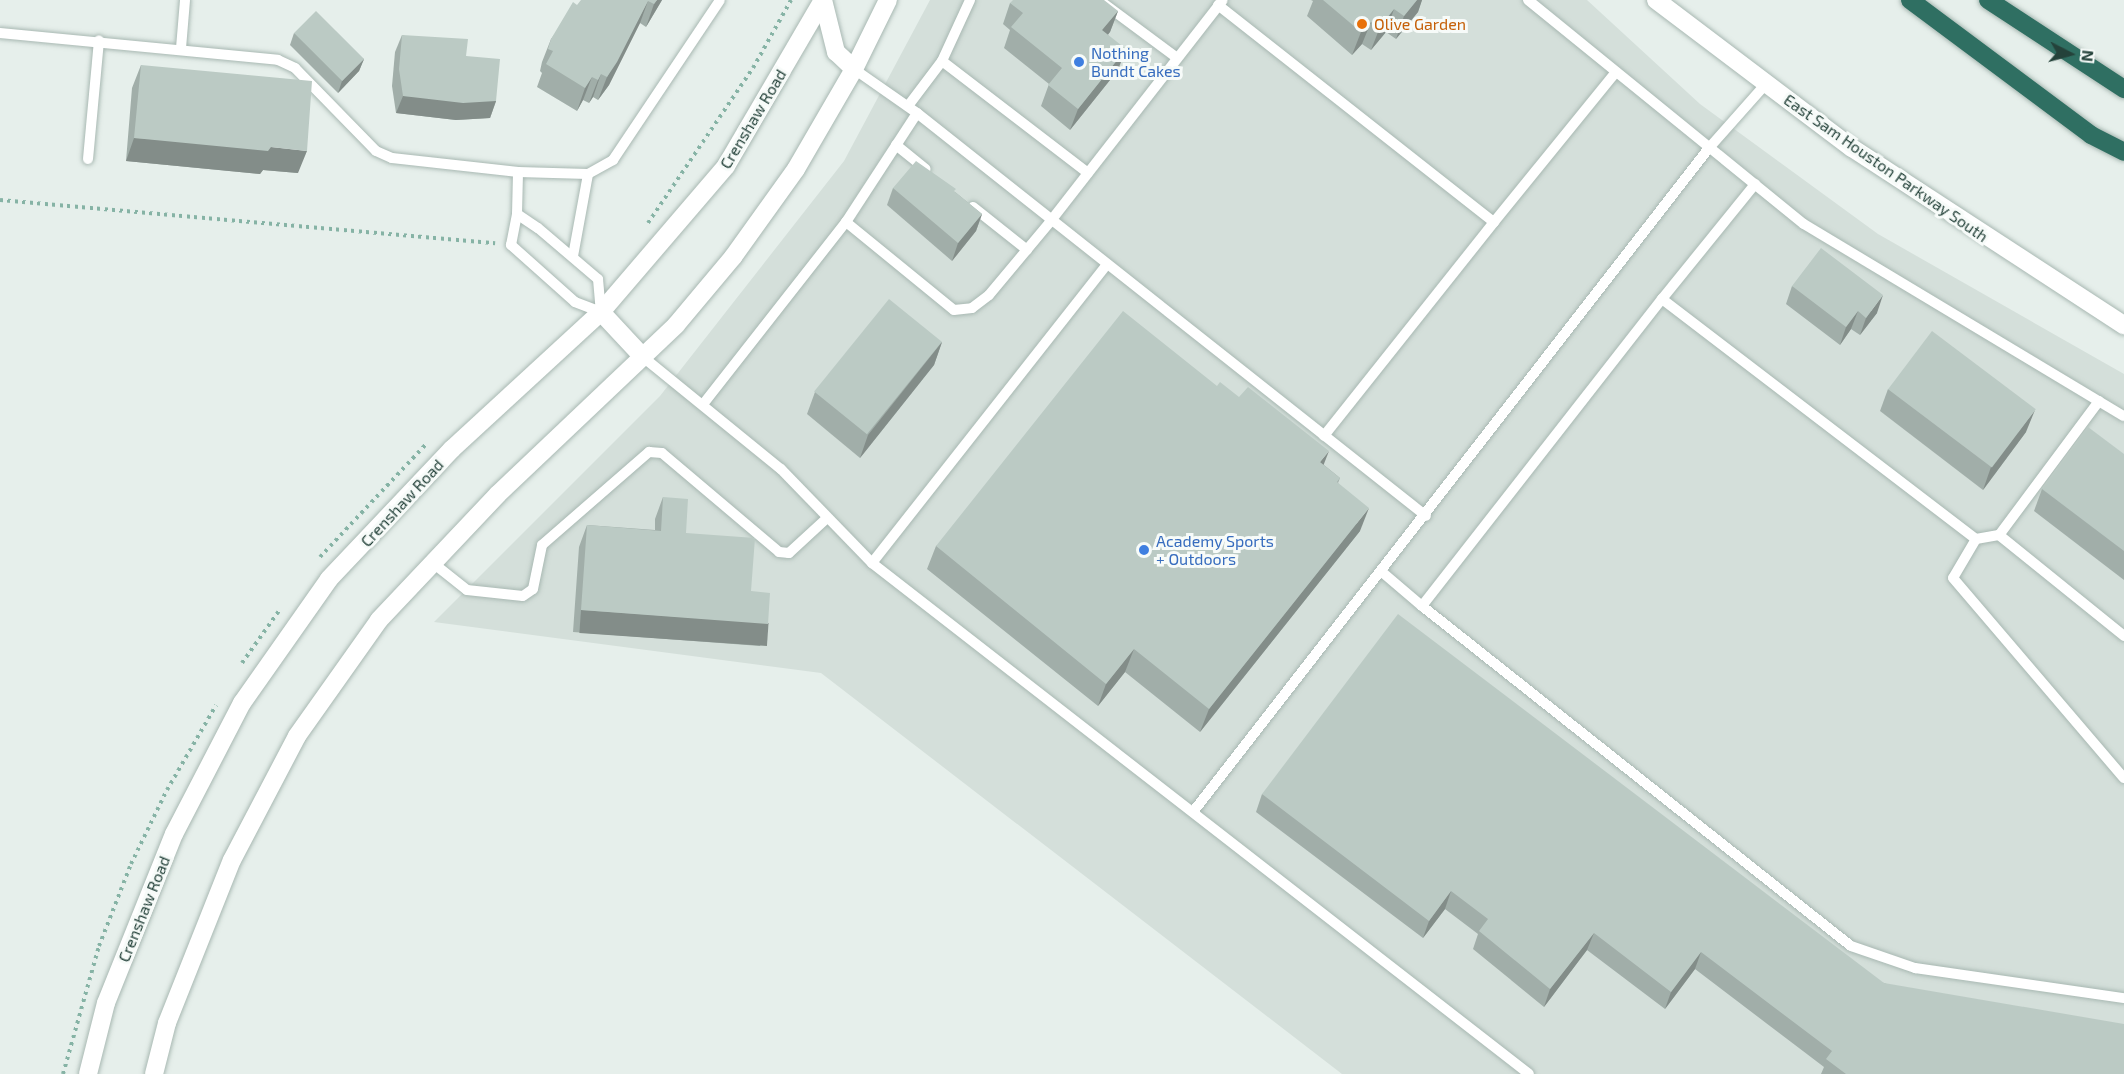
<!DOCTYPE html>
<style>
body{margin:0}
#map{position:relative;width:2124px;height:1074px;overflow:hidden;background:#e6efeb;font-family:"Exo 2",sans-serif}
div>[style]{position:absolute}
[style*='--x']{left:calc(var(--x)*1px);top:calc(var(--y)*1px);width:calc(var(--w)*1px);rotate:calc(var(--a)*1deg)}
.built>*{inset:0;background:#d4dfda}
.path>*{height:4px;margin-top:-2px;transform-origin:0;background:repeating-linear-gradient(90deg,#86b3a5 0 3px,transparent 0 7.5px)}
.roads{filter:drop-shadow(0 0 2px #a8b8b2) drop-shadow(0 0 2px #a8b8b2)}
.lane>*{height:10px;margin:-5px;padding:0 5px;transform-origin:5px;border-radius:5px;background:#fff}
.secondary>*{height:18px;margin:-9px;padding:0 9px;transform-origin:9px;border-radius:9px;background:#fff}
.highway>*{height:18px;margin:-9px;padding:0 9px;transform-origin:9px;border-radius:9px;background:#2f6f62}
.wall>*{inset:0;background:#a1aea9}
.shaded-wall>*{inset:0;background:#838d89;transform-origin:0 0}
.building>*{inset:0;background:#bbcac4;transform-origin:0 0}
.dots>*{width:16px;height:16px;translate:-50% -50%;box-sizing:border-box;border:3px solid #f7fbf9;border-radius:50%}
span{translate:-50% -50%;white-space:nowrap;text-align:center;line-height:1.15;-webkit-text-stroke:6px #f7fbf9;paint-order:stroke}
.food-label{font-size:16px;color:#c56008}
.left{translate:0 -50%;text-align:left}
.shop-label{font-size:16px;color:#366cbe}
.street-label{font-size:16px;color:#24423a}
.north{position:absolute;left:2040px;top:24px;width:60px;height:60px;-webkit-text-stroke:4px #f7fbf9;paint-order:stroke;rotate:96deg;font-size:16px;font-weight:700;line-height:24px;text-align:center;color:#24423a}
.north::after{content:'';display:block;margin:auto;width:21px;height:27px;background:#24423a;clip-path:polygon(50% 0,100% 100%,50% 72%,0 100%)}
</style>
<div id="map">
<div class="built">
<div style="clip-path:polygon(930px 0,1587px 0,1700px 104px,1878px 234px,2124px 374px,2124px 1074px,1342px 1074px,821px 673px,434px 622px,660px 396px,844px 161px)"></div>
</div>
<div class="path">
<div style="--x:0;--y:200;--w:497;--a:5"></div>
<div style="--x:648;--y:223;--w:187;--a:-55.9"></div>
<div style="--x:753;--y:68;--w:78;--a:-60.8"></div>
<div style="--x:320;--y:557;--w:155;--a:-46.8"></div>
<div style="--x:242;--y:663;--w:67;--a:-54.7"></div>
<div style="--x:63;--y:1074;--w:133;--a:-74.3"></div>
<div style="--x:99;--y:946;--w:88;--a:-68.7"></div>
<div style="--x:131;--y:864;--w:82;--a:-64.1"></div>
<div style="--x:167;--y:790;--w:98;--a:-60"></div>
</div>
<div class="roads">
<div class="lane">
<div style="--x:1099;--y:0;--w:97;--a:36.6"></div>
<div style="--x:1528;--y:0;--w:355;--a:39.1"></div>
<div style="--x:1804;--y:224;--w:373;--a:31"></div>
<div style="--x:1218;--y:5;--w:351;--a:38.2"></div>
<div style="--x:1494;--y:222;--w:273;--a:128.5"></div>
<div style="--x:0;--y:33;--w:279;--a:5.5"></div>
<div style="--x:278;--y:60;--w:19;--a:25"></div>
<div style="--x:295;--y:68;--w:116;--a:45.7"></div>
<div style="--x:376;--y:151;--w:17;--a:24"></div>
<div style="--x:392;--y:158;--w:127;--a:6.3"></div>
<div style="--x:518;--y:172;--w:70;--a:1.6"></div>
<div style="--x:588;--y:174;--w:29;--a:-29"></div>
<div style="--x:613;--y:160;--w:192;--a:-56.2"></div>
<div style="--x:181;--y:48;--w:48;--a:-85.2"></div>
<div style="--x:942;--y:61;--w:184;--a:37.5"></div>
<div style="--x:854;--y:69;--w:77;--a:34.9"></div>
<div style="--x:917;--y:113;--w:649;--a:38.37"></div>
<div style="--x:908;--y:106;--w:56;--a:-52.9"></div>
<div style="--x:942;--y:61;--w:67;--a:-65.3"></div>
<div style="--x:896;--y:145;--w:38;--a:39"></div>
<div style="--x:88;--y:159;--w:119;--a:-84.7"></div>
<div style="--x:973;--y:207;--w:69;--a:38.5"></div>
<div style="--x:517;--y:214;--w:25;--a:34"></div>
<div style="--x:538;--y:228;--w:79;--a:40.4"></div>
<div style="--x:598;--y:279;--w:33;--a:85"></div>
<div style="--x:601;--y:312;--w:28;--a:-159"></div>
<div style="--x:575;--y:302;--w:86;--a:-138.3"></div>
<div style="--x:511;--y:245;--w:32;--a:-79"></div>
<div style="--x:517;--y:214;--w:42;--a:-88.6"></div>
<div style="--x:846;--y:222;--w:139;--a:39.2"></div>
<div style="--x:954;--y:310;--w:18;--a:-6"></div>
<div style="--x:972;--y:308;--w:21;--a:-37"></div>
<div style="--x:989;--y:295;--w:95;--a:-50.1"></div>
<div style="--x:1050;--y:222;--w:281;--a:-52.1"></div>
<div style="--x:1494;--y:222;--w:193;--a:-50.9"></div>
<div style="--x:573;--y:256;--w:83;--a:-79.6"></div>
<div style="--x:1662;--y:299;--w:148;--a:-51"></div>
<div style="--x:643;--y:357;--w:178;--a:39.1"></div>
<div style="--x:781;--y:469;--w:131;--a:45.9"></div>
<div style="--x:872;--y:563;--w:832;--a:37.87"></div>
<div style="--x:2099;--y:401;--w:167;--a:126.7"></div>
<div style="--x:1999;--y:535;--w:161;--a:38.9"></div>
<div style="--x:704;--y:403;--w:230;--a:-51.9"></div>
<div style="--x:846;--y:222;--w:130;--a:-56.9"></div>
<div style="--x:1976;--y:539;--w:45;--a:120.5"></div>
<div style="--x:1953;--y:578;--w:263;--a:49.5"></div>
<div style="--x:433;--y:563;--w:43;--a:38.5"></div>
<div style="--x:467;--y:590;--w:56;--a:6.1"></div>
<div style="--x:523;--y:596;--w:12;--a:-35"></div>
<div style="--x:533;--y:589;--w:45;--a:-78.4"></div>
<div style="--x:542;--y:545;--w:142;--a:-41"></div>
<div style="--x:649;--y:452;--w:13;--a:4"></div>
<div style="--x:662;--y:453;--w:153;--a:40.2"></div>
<div style="--x:779;--y:552;--w:10;--a:6"></div>
<div style="--x:789;--y:553;--w:50;--a:-42.6"></div>
<div style="--x:872;--y:563;--w:378;--a:-51.8"></div>
<div style="--x:1382;--y:572;--w:52;--a:40.4"></div>
<div style="--x:1422;--y:606;--w:390;--a:-52"></div>
<div style="--x:1662;--y:299;--w:395;--a:37.4"></div>
<div style="--x:1976;--y:539;--w:23;--a:-10"></div>
<div style="--x:1422;--y:606;--w:547;--a:38.4"></div>
<div style="--x:1851;--y:946;--w:68;--a:19"></div>
<div style="--x:1915;--y:968;--w:211;--a:8.2"></div>
<div style="--x:1193;--y:812;--w:841;--a:-52.15"></div>
<div style="--x:1709;--y:148;--w:84;--a:-48.4"></div>
</div>
<div class="secondary">
<div style="--x:823;--y:0;--w:54;--a:76"></div>
<div style="--x:836;--y:52;--w:25;--a:43"></div>
<div style="--x:1656;--y:0;--w:246;--a:37.1"></div>
<div style="--x:1852;--y:148;--w:325;--a:33.1"></div>
<div style="--x:601;--y:312;--w:62;--a:47"></div>
<div style="--x:88;--y:1074;--w:73;--a:-75.8"></div>
<div style="--x:106;--y:1003;--w:182;--a:-68.1"></div>
<div style="--x:174;--y:834;--w:148;--a:-62.6"></div>
<div style="--x:242;--y:703;--w:151;--a:-54.9"></div>
<div style="--x:329;--y:579;--w:179;--a:-46.6"></div>
<div style="--x:452;--y:449;--w:202;--a:-42.6"></div>
<div style="--x:601;--y:312;--w:192;--a:-49.4"></div>
<div style="--x:726;--y:166;--w:192;--a:-59.7"></div>
<div style="--x:154;--y:1074;--w:53;--a:-75.7"></div>
<div style="--x:167;--y:1023;--w:175;--a:-68.3"></div>
<div style="--x:232;--y:860;--w:140;--a:-62.3"></div>
<div style="--x:297;--y:736;--w:142;--a:-54.7"></div>
<div style="--x:379;--y:620;--w:173;--a:-46.6"></div>
<div style="--x:498;--y:494;--w:245;--a:-43.5"></div>
<div style="--x:676;--y:325;--w:89;--a:-50"></div>
<div style="--x:733;--y:257;--w:108;--a:-54.4"></div>
<div style="--x:796;--y:169;--w:116;--a:-59.9"></div>
<div style="--x:854;--y:69;--w:77;--a:-63.8"></div>
</div>
<div class="highway">
<div style="--x:1910;--y:0;--w:226;--a:36.7"></div>
<div style="--x:2091;--y:135;--w:37;--a:27"></div>
<div style="--x:1988;--y:0;--w:163;--a:33.2"></div>
</div>
</div>
<div class="wall">
<div style="clip-path:polygon(662px 0,646px 27px,640px 23px,609px 85px,598px 100px,593px 97px,589px 103px,583px 100px,577px 111px,537px 87px,542px 73px,540px 71px,542px 62px,551px 39px,577px 5px)"></div>
<div style="clip-path:polygon(1311px 0,1422px 0,1418px 12px,1396px 39px,1386px 32px,1371px 50px,1362px 44px,1352px 55px,1307px 16px,1313px 1px)"></div>
<div style="clip-path:polygon(1010px 3px,1118px 11px,1110px 32px,1108px 34px,1118px 70px,1070px 130px,1041px 106px,1049px 84px,1004px 48px,1010px 30px,1003px 24px)"></div>
<div style="clip-path:polygon(294px 33px,364px 59px,359px 71px,338px 93px,290px 45px)"></div>
<div style="clip-path:polygon(402px 35px,466px 56px,496px 101px,490px 118px,456px 120px,396px 113px,392px 86px,395px 52px)"></div>
<div style="clip-path:polygon(141px 65px,298px 173px,263px 170px,260px 174px,126px 161px,132px 88px)"></div>
<div style="clip-path:polygon(893px 188px,955px 192px,982px 214px,976px 231px,952px 261px,887px 205px)"></div>
<div style="clip-path:polygon(1792px 286px,1877px 313px,1860px 335px,1851px 329px,1840px 345px,1786px 304px)"></div>
<div style="clip-path:polygon(942px 342px,934px 365px,860px 458px,807px 414px,815px 392px)"></div>
<div style="clip-path:polygon(1217px 386px,1324px 465px,1340px 478px,1338px 483px,1360px 531px,1200px 732px,1125px 672px,1098px 706px,927px 569px,936px 546px)"></div>
<div style="clip-path:polygon(1888px 389px,2026px 432px,1983px 490px,1880px 411px)"></div>
<div style="clip-path:polygon(2124px 454px,2124px 580px,2034px 511px,2042px 489px)"></div>
<div style="clip-path:polygon(663px 497px,686px 533px,751px 591px,768px 624px,760px 646px,573px 632px,579px 547px,587px 525px,655px 530px,655px 519px)"></div>
<div style="clip-path:polygon(1262px 794px,1884px 983px,2124px 1074px,1821px 1074px,1824px 1067px,1695px 969px,1665px 1009px,1587px 950px,1544px 1007px,1473px 949px,1478px 934px,1445px 909px,1423px 938px,1256px 812px)"></div>
</div>
<div class="shaded-wall">
<div style="clip-path:polygon(657px 0,662px 0,646px 27px,654px 4px)"></div>
<div style="clip-path:polygon(1417px 0,1422px 0,1418px 12px,1396px 39px,1404px 16px)"></div>
<div style="clip-path:polygon(648px 1px,640px 23px,609px 85px,598px 100px,607px 77px)"></div>
<div style="clip-path:polygon(1394px 9px,1386px 32px,1371px 50px,1380px 27px)"></div>
<div style="clip-path:polygon(1118px 11px,1110px 32px,1095px 51px,1102px 30px)"></div>
<div style="clip-path:polygon(1371px 22px,1362px 44px,1352px 55px,1361px 32px)"></div>
<div style="clip-path:polygon(1126px 49px,1118px 70px,1070px 130px,1078px 109px)"></div>
<div style="clip-path:polygon(364px 59px,359px 71px,338px 93px,342px 81px)"></div>
<div style="clip-path:polygon(601px 74px,593px 97px,589px 103px,598px 80px)"></div>
<div style="clip-path:polygon(592px 77px,583px 100px,577px 111px,585px 88px)"></div>
<div style="clip-path:polygon(403px 96px,496px 101px,490px 118px,456px 120px,396px 113px)"></div>
<div style="clip-path:polygon(134px 138px,271px 147px,307px 151px,298px 173px,263px 170px,260px 174px,126px 161px)"></div>
<div style="clip-path:polygon(982px 214px,976px 231px,952px 261px,958px 243px)"></div>
<div style="clip-path:polygon(1883px 295px,1877px 313px,1860px 335px,1866px 318px)"></div>
<div style="clip-path:polygon(1858px 311px,1851px 329px,1840px 345px,1846px 327px)"></div>
<div style="clip-path:polygon(942px 342px,934px 365px,860px 458px,868px 435px)"></div>
<div style="clip-path:polygon(2035px 410px,2026px 432px,1983px 490px,1991px 467px)"></div>
<div style="clip-path:polygon(1329px 451px,1320px 474px,1320px 462px)"></div>
<div style="clip-path:polygon(1369px 508px,1360px 531px,1200px 732px,1209px 709px)"></div>
<div style="left:581px;top:610px;width:188px;height:23px;rotate:4deg"></div>
<div style="clip-path:polygon(1134px 649px,1125px 672px,1098px 706px,1106px 684px)"></div>
<div style="clip-path:polygon(1451px 891px,1445px 909px,1423px 938px,1429px 921px)"></div>
<div style="clip-path:polygon(1594px 933px,1587px 950px,1544px 1007px,1550px 989px)"></div>
<div style="clip-path:polygon(1701px 952px,1695px 969px,1665px 1009px,1671px 992px)"></div>
</div>
<div class="building">
<div style="clip-path:polygon(581px 0,657px 0,654px 4px,648px 1px,617px 62px,607px 77px,601px 74px,598px 80px,592px 77px,585px 88px,546px 64px,553px 51px,548px 49px,551px 39px,573px 2px,577px 5px)"></div>
<div style="clip-path:polygon(1013px 0,1104px 0,1118px 11px,1102px 30px,1126px 49px,1078px 109px,1048px 85px,1062px 68px,1011px 27px,1023px 13px,1010px 3px)"></div>
<div style="clip-path:polygon(1323px 0,1417px 0,1404px 16px,1394px 9px,1380px 27px,1371px 22px,1361px 32px)"></div>
<div style="left:316px;top:11px;width:68px;height:31px;rotate:45deg"></div>
<div style="clip-path:polygon(402px 35px,468px 39px,466px 56px,500px 59px,496px 101px,463px 103px,403px 96px,399px 69px)"></div>
<div style="clip-path:polygon(141px 65px,312px 81px,307px 151px,271px 147px,268px 151px,134px 138px)"></div>
<div style="clip-path:polygon(916px 161px,956px 189px,954px 191px,982px 214px,958px 243px,893px 188px)"></div>
<div style="clip-path:polygon(1821px 248px,1883px 295px,1866px 318px,1858px 311px,1846px 327px,1792px 286px)"></div>
<div style="left:889px;top:299px;width:68px;height:119px;rotate:39deg"></div>
<div style="clip-path:polygon(1123px 311px,1217px 386px,1220px 382px,1239px 397px,1248px 387px,1329px 451px,1320px 462px,1340px 478px,1337px 482px,1369px 508px,1209px 709px,1134px 649px,1106px 684px,936px 546px)"></div>
<div style="left:1932px;top:331px;width:130px;height:73px;rotate:37deg"></div>
<div style="clip-path:polygon(2088px 427px,2124px 454px,2124px 551px,2042px 489px)"></div>
<div style="clip-path:polygon(663px 497px,688px 499px,686px 533px,755px 538px,751px 591px,770px 593px,768px 624px,581px 610px,587px 525px,661px 531px)"></div>
<div style="clip-path:polygon(1398px 614px,1884px 983px,2124px 1024px,2124px 1074px,1846px 1074px,1826px 1059px,1832px 1051px,1701px 952px,1671px 992px,1594px 933px,1550px 989px,1479px 931px,1488px 919px,1451px 891px,1429px 921px,1262px 794px)"></div>
</div>
<div class="dots">
<div style="left:1362px;top:24px;background:#e8710a"></div>
<div style="left:1079px;top:62px;background:#3f7fe0"></div>
<div style="left:1144px;top:550px;background:#3f7fe0"></div>
</div>
<div class="food-label">
<span class="left" style="left:1374px;top:24px">Olive Garden</span>
</div>
<div class="shop-label">
<span class="left" style="left:1091px;top:62px">Nothing<br>Bundt Cakes</span>
<span class="left" style="left:1156px;top:550px">Academy Sports<br>+ Outdoors</span>
</div>
<div class="street-label">
<span style="left:753px;top:119px;rotate:-59deg">Crenshaw Road</span>
<span style="left:1886px;top:168px;rotate:35deg">East Sam Houston Parkway South</span>
<span style="left:402px;top:503px;rotate:-47deg">Crenshaw Road</span>
<span style="left:144px;top:909px;rotate:-68deg">Crenshaw Road</span>
</div>
<div class="north">N</div>
</div>
